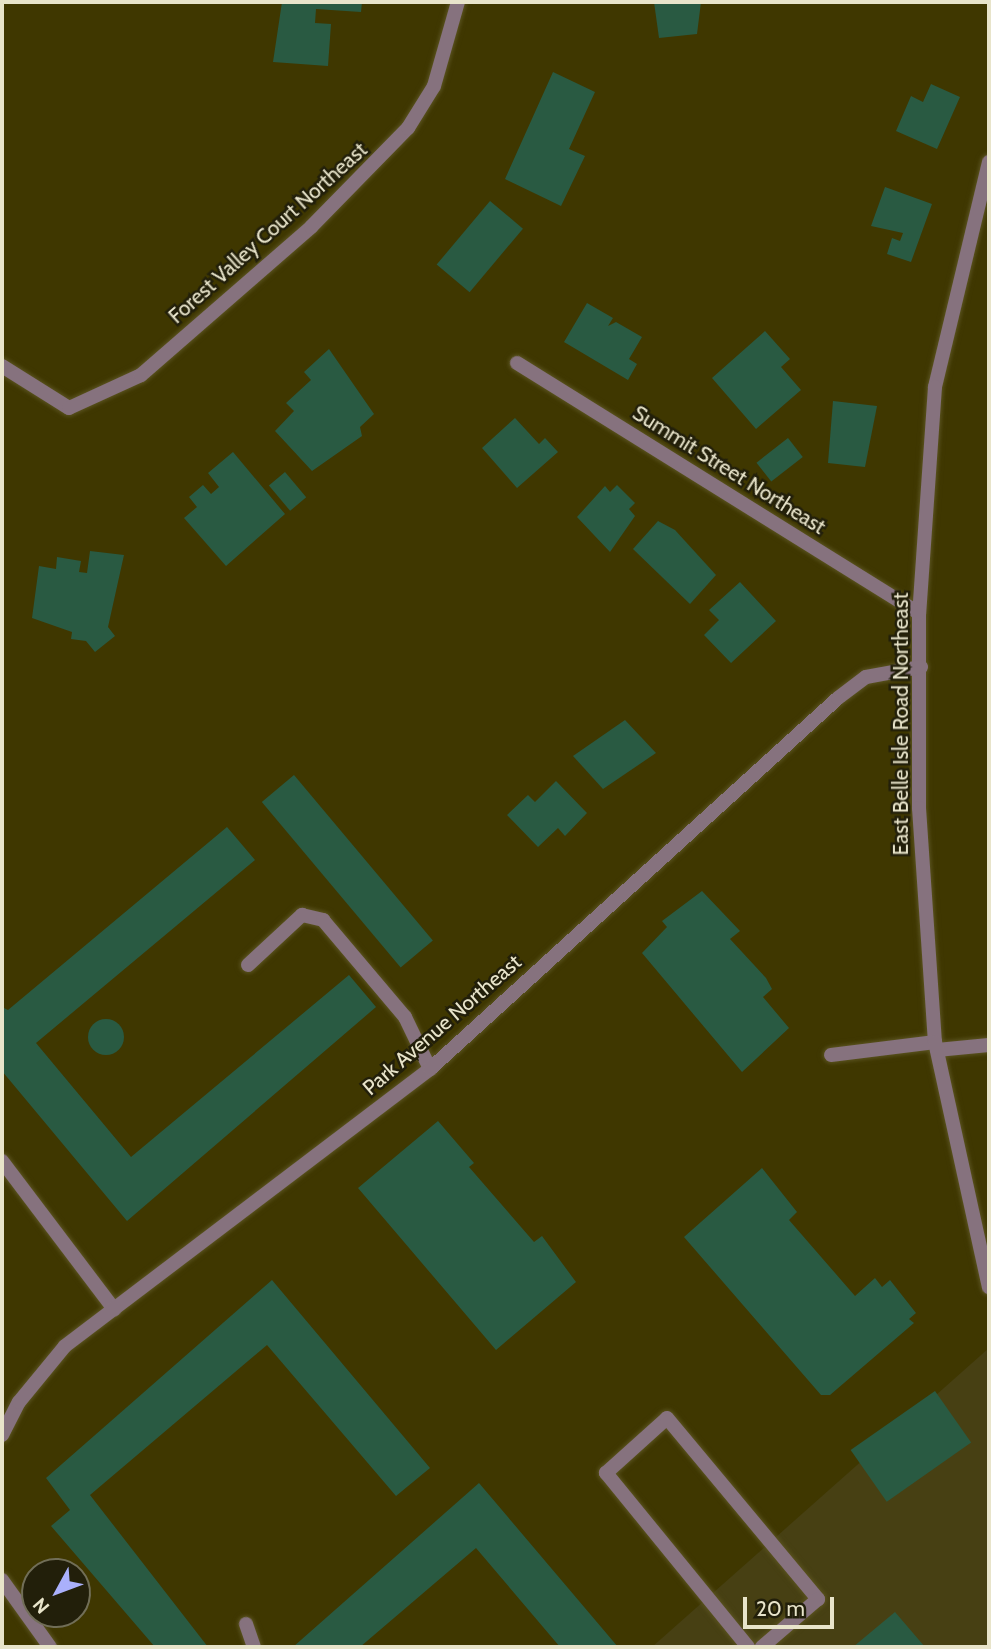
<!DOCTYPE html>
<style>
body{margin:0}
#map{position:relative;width:991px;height:1649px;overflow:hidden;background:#3f3700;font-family:Cabin,sans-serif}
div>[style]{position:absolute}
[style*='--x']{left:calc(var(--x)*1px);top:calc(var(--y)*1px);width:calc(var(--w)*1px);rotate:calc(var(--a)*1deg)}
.built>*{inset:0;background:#474013}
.building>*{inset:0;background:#295a42;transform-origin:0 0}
.round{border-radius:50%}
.roads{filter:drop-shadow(0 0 2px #5a5320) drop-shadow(0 0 2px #5a5320)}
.lane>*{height:14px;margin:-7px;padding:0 7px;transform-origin:7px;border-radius:7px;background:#86727e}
.street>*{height:14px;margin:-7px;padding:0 7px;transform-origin:7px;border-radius:7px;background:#86727e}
span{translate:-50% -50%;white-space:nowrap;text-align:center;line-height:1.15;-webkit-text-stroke:5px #221f0a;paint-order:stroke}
.street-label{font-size:21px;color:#e8e4ca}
.frame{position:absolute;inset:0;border:4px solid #e8e4ca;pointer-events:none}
.north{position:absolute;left:21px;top:1558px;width:70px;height:70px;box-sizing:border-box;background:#221f0a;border:2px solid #716e57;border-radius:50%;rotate:229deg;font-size:19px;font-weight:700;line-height:28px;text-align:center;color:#e8e4ca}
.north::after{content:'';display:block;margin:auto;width:24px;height:32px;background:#aab0fb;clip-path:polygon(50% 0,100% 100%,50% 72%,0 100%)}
.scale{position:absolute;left:743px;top:1597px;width:91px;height:32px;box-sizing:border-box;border:4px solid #e8e4ca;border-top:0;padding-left:9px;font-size:21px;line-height:24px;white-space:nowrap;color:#e8e4ca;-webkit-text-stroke:5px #221f0a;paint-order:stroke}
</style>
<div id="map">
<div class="built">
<div style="clip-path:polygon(989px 1348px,989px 1647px,652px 1647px)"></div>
</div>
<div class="building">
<div style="clip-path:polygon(282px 2px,362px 2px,361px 12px,316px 9px,315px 23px,331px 24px,328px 66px,273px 62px)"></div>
<div style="clip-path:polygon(654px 2px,701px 2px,697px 34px,659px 38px)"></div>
<div style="clip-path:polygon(553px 72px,595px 92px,569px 149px,585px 156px,561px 206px,505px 179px)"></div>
<div style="clip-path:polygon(931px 84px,960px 97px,937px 149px,896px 131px,911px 96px,923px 102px)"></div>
<div style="clip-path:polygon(885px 187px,932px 204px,911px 262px,887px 254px,892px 238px,900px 241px,903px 233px,871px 226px)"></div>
<div style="left:490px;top:201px;width:43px;height:83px;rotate:40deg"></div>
<div style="clip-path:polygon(587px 303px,613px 318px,608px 326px,616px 322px,642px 337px,629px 359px,637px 364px,628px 380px,564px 342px)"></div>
<div style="clip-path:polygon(765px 331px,790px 359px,781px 367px,801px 390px,756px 429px,712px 378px)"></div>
<div style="clip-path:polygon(329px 349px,374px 414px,360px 427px,362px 436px,312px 471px,275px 431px,294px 411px,286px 403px,311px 380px,304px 372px)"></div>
<div style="clip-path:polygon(833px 401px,877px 406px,865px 467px,828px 463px)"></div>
<div style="clip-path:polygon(515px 418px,539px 444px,545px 438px,558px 452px,517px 488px,482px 448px)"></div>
<div style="left:788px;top:438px;width:24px;height:40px;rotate:52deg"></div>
<div style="clip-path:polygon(233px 452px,285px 514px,226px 566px,184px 518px,197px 507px,189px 497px,203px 485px,211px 494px,219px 487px,208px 473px)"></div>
<div style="left:285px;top:472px;width:33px;height:21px;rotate:50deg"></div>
<div style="clip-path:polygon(617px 485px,635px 503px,629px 509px,635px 516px,610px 552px,577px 517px,605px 486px,610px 492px)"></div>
<div style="clip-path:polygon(658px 521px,675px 530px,716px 575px,690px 604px,633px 549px)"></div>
<div style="clip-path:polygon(90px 551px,124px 555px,108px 627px,115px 636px,95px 652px,86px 641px,71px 639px,72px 632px,32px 618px,39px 566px,56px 569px,57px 557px,81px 561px,79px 572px,87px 573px)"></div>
<div style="clip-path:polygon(740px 582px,776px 621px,731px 663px,704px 635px,719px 620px,709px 610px)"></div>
<div style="clip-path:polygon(625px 720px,656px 753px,603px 789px,573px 756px)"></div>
<div style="left:294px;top:775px;width:216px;height:42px;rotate:50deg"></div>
<div style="clip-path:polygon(556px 781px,587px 813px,565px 836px,558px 828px,538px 847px,507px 815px,528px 795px,535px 802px)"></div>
<div style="clip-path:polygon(227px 827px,255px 860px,36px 1043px,131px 1157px,349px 975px,376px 1007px,127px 1221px,2px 1071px,2px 1007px,8px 1010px)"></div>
<div style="clip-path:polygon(702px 891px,740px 931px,730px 939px,766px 978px,772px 989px,763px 997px,789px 1028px,742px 1072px,642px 953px,667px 927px,662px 921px)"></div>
<div class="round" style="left:88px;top:1019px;width:36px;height:36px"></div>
<div style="clip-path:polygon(438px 1121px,474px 1163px,469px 1167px,534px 1242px,542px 1236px,576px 1282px,496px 1350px,358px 1188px)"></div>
<div style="clip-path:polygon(762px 1168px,797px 1212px,789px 1220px,855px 1296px,875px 1278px,882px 1287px,890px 1280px,916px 1313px,909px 1319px,914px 1323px,830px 1395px,821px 1395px,684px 1237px)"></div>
<div style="clip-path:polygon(272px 1280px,430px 1468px,396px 1496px,267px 1345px,90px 1495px,208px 1647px,155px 1647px,51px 1526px,70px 1510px,46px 1478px)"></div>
<div style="left:935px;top:1391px;width:63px;height:103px;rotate:55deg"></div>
<div style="clip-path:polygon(479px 1483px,618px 1647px,560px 1647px,476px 1548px,360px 1647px,293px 1647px)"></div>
<div style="clip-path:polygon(895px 1612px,925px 1647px,853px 1647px)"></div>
</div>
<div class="roads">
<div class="lane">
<div style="--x:248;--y:965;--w:74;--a:-42.8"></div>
<div style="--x:302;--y:915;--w:22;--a:13"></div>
<div style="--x:323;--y:920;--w:127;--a:49.8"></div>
<div style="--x:405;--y:1017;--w:58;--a:64.3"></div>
<div style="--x:937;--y:1050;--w:52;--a:-5.5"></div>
<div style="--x:831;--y:1055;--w:105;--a:-7.1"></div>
<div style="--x:2;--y:1161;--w:186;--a:52.9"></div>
<div style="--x:246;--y:1624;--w:24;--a:71"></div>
<div style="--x:748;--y:1647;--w:225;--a:-129.2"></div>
<div style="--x:606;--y:1473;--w:82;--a:-42"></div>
<div style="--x:667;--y:1418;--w:236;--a:50.2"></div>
<div style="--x:818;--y:1599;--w:74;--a:139.4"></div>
</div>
<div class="street">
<div style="--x:989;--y:162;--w:231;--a:103.5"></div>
<div style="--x:935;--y:387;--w:227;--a:94"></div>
<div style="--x:919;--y:613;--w:195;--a:90"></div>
<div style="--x:919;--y:808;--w:235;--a:86.1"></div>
<div style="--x:935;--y:1042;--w:251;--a:77.6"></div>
<div style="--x:517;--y:363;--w:473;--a:31.9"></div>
<div style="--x:2;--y:366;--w:79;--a:32.1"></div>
<div style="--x:69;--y:408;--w:79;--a:-24.6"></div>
<div style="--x:141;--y:375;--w:225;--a:-41"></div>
<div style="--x:311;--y:227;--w:139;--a:-45.6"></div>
<div style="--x:408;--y:128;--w:49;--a:-58.2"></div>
<div style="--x:434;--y:86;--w:87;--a:-74.1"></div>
<div style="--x:2;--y:1435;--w:37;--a:-63"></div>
<div style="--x:19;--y:1402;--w:72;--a:-50.6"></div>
<div style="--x:65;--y:1346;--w:458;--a:-37.2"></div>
<div style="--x:430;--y:1069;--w:551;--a:-42.28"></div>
<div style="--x:838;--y:698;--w:35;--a:-37"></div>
<div style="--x:866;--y:677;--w:56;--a:-10.3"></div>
<div style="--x:2;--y:1580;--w:82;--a:54.4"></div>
</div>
</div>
<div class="street-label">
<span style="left:268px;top:233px;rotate:-42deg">Forest Valley Court Northeast</span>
<span style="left:729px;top:470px;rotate:32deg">Summit Street Northeast</span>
<span style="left:901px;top:724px;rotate:-90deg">East Belle Isle Road Northeast</span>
<span style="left:442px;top:1025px;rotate:-41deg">Park Avenue Northeast</span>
</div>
<div class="frame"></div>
<div class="north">N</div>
<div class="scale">20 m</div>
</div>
